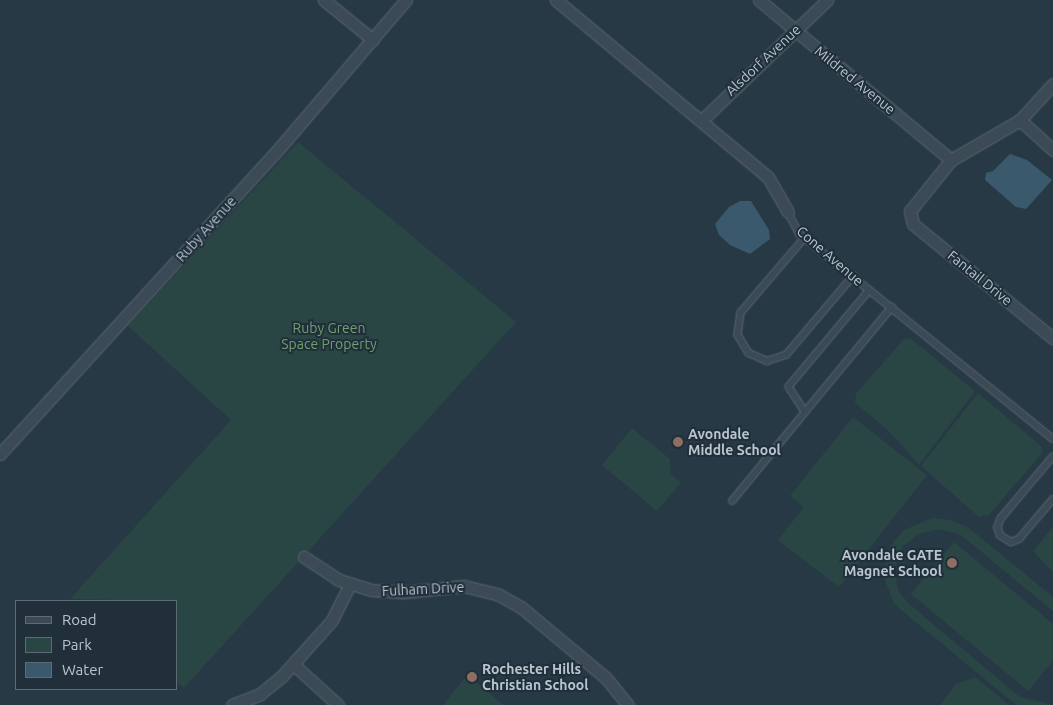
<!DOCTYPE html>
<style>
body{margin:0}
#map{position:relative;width:1053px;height:705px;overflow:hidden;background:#273945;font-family:Ubuntu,sans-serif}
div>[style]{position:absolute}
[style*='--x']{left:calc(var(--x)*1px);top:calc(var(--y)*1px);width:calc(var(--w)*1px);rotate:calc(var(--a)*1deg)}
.green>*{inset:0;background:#294644}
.water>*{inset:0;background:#3a596d}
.roads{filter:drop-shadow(0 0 1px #5a6872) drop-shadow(0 0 1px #5a6872)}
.lane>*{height:5.5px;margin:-2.75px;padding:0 2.75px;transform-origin:2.75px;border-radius:2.75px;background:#3b4a55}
.street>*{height:11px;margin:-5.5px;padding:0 5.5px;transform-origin:5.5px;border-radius:5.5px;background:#3b4a55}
.dots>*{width:14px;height:14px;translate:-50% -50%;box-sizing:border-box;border:2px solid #202f3a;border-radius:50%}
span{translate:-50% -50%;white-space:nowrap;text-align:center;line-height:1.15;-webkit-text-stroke:4px #202f3a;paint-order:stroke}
.street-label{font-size:14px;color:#b9c5ce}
.park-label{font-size:14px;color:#6fa071}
.poi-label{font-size:14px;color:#b9c5ce;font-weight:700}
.left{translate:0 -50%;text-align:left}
.right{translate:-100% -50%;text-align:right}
.legend{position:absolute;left:15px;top:600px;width:162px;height:90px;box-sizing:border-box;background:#202f3a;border:1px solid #5d6b75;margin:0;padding:6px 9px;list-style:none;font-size:15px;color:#b9c5ce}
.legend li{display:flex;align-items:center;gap:10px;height:25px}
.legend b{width:25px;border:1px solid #5d6b75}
</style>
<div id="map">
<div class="green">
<div style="clip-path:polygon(298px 142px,516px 322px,184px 688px,176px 682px,176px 601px,70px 599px,231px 420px,128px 326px)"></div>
<div style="clip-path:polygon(910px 338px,975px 391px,919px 465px,890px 432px,855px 403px,856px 394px,904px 339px)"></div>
<div style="clip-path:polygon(978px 393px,1042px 447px,1042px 453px,989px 515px,979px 517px,921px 466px)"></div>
<div style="clip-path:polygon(853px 417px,927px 475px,839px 587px,778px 540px,804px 507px,790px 496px)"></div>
<div style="clip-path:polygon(632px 428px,670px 459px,670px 474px,681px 483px,657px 511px,602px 465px)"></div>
<div style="clip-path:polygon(932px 518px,951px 520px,969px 528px,1053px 597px,1053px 611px,961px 535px,939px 529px,918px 534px,903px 546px,894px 569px,899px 592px,909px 604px,1020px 697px,1053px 705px,1016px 705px,894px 604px,883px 575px,890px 546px,904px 530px)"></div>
<div style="clip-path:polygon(1053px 527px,1053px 572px,1033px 551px)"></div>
<div style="clip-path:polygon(954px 542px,1053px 624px,1053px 661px,1028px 691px,911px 594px)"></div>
<div style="clip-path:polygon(467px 675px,504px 705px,443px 705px)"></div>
<div style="clip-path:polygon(975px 677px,1009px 705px,940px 705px,956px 684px)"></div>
</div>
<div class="water">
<div style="clip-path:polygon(1010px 154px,1027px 160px,1052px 180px,1026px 209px,1016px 207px,985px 180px,986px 173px,993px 171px)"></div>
<div style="clip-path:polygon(740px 201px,751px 201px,769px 230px,770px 239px,750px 254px,730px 245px,719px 235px,715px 224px,729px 207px)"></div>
</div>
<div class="roads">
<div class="lane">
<div style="--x:788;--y:212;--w:24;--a:62"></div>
<div style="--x:799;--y:233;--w:327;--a:39"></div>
<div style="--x:805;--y:238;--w:99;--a:130.5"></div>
<div style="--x:741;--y:313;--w:22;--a:98"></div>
<div style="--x:738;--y:335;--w:21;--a:59"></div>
<div style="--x:749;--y:353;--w:20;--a:24"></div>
<div style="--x:767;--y:361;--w:20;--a:-18"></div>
<div style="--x:786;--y:355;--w:104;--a:-49.7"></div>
<div style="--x:870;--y:290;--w:126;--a:129.9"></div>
<div style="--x:789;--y:387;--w:30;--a:57"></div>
<div style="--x:805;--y:412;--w:136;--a:-50.4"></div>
<div style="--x:1053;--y:457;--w:81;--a:130"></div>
<div style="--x:1001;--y:519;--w:9;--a:111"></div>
<div style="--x:998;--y:527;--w:8;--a:76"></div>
<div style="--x:1000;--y:535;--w:13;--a:32"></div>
<div style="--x:1011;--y:542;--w:9;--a:-21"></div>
<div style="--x:1019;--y:539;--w:52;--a:-49.6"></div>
<div style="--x:732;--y:501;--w:115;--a:-50.6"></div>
</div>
<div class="street">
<div style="--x:324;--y:0;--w:63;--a:39.2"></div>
<div style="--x:556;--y:0;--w:276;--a:39.9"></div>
<div style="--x:768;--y:177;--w:40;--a:60.3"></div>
<div style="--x:759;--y:0;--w:250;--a:39.8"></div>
<div style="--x:1053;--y:84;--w:49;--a:132.5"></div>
<div style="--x:1020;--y:120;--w:80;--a:149.9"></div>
<div style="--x:951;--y:160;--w:65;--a:128.8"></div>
<div style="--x:910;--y:211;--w:13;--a:77"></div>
<div style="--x:913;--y:224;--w:181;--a:39.2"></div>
<div style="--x:1020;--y:120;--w:45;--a:42.3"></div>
<div style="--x:701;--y:121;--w:175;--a:-43.8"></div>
<div style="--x:0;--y:454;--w:409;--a:-47.6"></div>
<div style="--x:276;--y:152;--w:200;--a:-49.5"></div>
<div style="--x:304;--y:557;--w:42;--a:33.3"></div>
<div style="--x:339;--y:580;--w:34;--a:17"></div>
<div style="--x:372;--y:590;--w:32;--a:4"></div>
<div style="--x:404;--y:592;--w:60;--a:-5.7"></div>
<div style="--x:464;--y:586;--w:36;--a:14"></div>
<div style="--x:499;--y:595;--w:26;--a:29"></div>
<div style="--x:522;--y:608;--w:109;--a:39.8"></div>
<div style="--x:606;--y:678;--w:35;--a:51"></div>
<div style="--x:293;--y:664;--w:61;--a:42.3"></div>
<div style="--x:232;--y:705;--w:30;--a:-21"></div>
<div style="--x:260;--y:694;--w:28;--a:-39"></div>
<div style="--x:282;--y:676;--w:75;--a:-48.2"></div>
<div style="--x:332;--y:620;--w:40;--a:-63.4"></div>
</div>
</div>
<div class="dots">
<div style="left:678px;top:442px;background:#8d6e63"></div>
<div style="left:952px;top:563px;background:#8d6e63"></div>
<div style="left:472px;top:677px;background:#8d6e63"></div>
</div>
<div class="street-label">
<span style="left:763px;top:60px;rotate:-43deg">Alsdorf Avenue</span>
<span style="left:855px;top:80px;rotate:39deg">Mildred Avenue</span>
<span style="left:206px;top:229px;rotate:-48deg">Ruby Avenue</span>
<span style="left:830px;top:256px;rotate:41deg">Cone Avenue</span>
<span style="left:980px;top:278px;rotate:39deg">Fantail Drive</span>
<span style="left:423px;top:589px;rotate:-3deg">Fulham Drive</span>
</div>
<div class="park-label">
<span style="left:329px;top:336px">Ruby Green<br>Space Property</span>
</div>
<div class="poi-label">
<span class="left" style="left:688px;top:442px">Avondale<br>Middle School</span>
<span class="right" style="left:942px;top:563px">Avondale GATE<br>Magnet School</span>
<span class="left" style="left:482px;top:677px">Rochester Hills<br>Christian School</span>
</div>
<ul class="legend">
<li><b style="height:6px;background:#3b4a55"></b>Road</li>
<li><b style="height:14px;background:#294644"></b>Park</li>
<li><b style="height:14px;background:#3a596d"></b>Water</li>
</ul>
</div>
